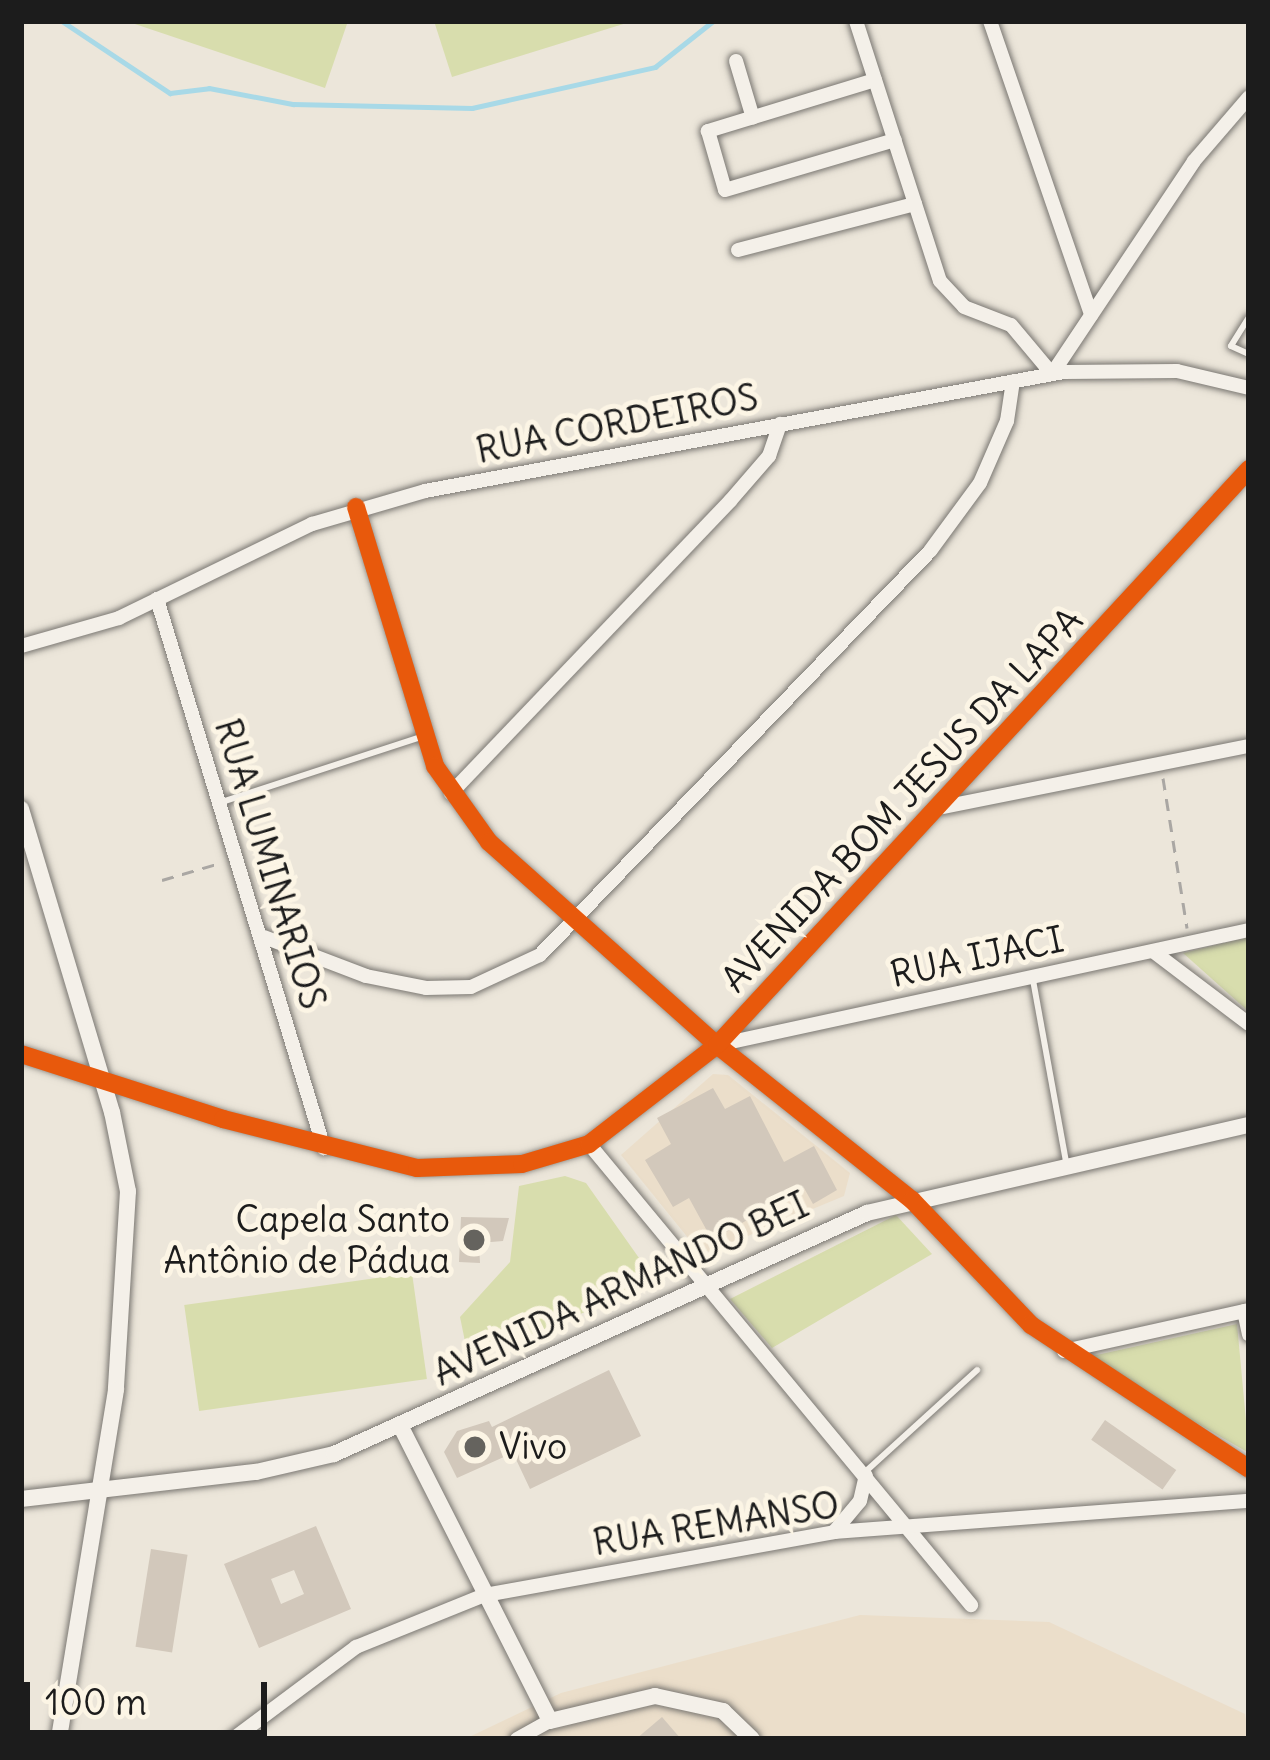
<!DOCTYPE html>
<meta charset="utf-8">
<style>
body{margin:0}
#map{position:relative;width:1270px;height:1760px;overflow:hidden;background:#ece6da;font-family:Delius,sans-serif}
div>[style]{position:absolute}
[style*='--x']{left:calc(var(--x)*1px);top:calc(var(--y)*1px);width:calc(var(--w)*1px);rotate:calc(var(--a)*1deg)}
.built>*{inset:0;background:#ebdeca}
.green>*{inset:0;background:#d8ddad;transform-origin:0 0}
.stream>*{height:4.5px;margin:-2.25px;padding:0 2.25px;transform-origin:2.25px;border-radius:2.25px;background:#a8d9e7}
.building>*{inset:0;background:#d2c8bb;transform-origin:0 0}
.path>*{height:3px;margin-top:-1.5px;transform-origin:0;background:repeating-linear-gradient(90deg,#aaa7a3 0 12px,transparent 0 21px)}
.roads{filter:drop-shadow(0 0 3px #7a7772) drop-shadow(0 0 3px #7a7772)}
.service>*{height:6px;margin:-3px;padding:0 3px;transform-origin:3px;border-radius:3px;background:#f4f0e9}
.minor>*{height:14px;margin:-7px;padding:0 7px;transform-origin:7px;border-radius:7px;background:#f4f0e9}
.tertiary>*{height:16px;margin:-8px;padding:0 8px;transform-origin:8px;border-radius:8px;background:#f4f0e9}
.cycleway>*{height:18px;margin:-9px;padding:0 9px;transform-origin:9px;border-radius:9px;background:#e8590c}
.dots>*{width:33px;height:33px;translate:-50% -50%;box-sizing:border-box;border:6px solid #fcf5e5;border-radius:50%}
span{translate:-50% -50%;white-space:nowrap;text-align:center;line-height:1.15;-webkit-text-stroke:10px #fcf5e5;paint-order:stroke}
.street-label{font-size:36px;color:#1c1c1c}
.poi-label{font-size:36px;color:#1c1c1c}
.right{translate:-100% -50%;text-align:right}
.left{translate:0 -50%;text-align:left}
.frame{position:absolute;inset:0;border:24px solid #1c1c1c;pointer-events:none}
.scale{position:absolute;left:24px;top:1682px;width:243px;height:54px;box-sizing:border-box;border:6px solid #1c1c1c;border-top:0;padding-left:15px;font-size:36px;line-height:42px;white-space:nowrap;color:#1c1c1c;-webkit-text-stroke:9px #fcf5e5;paint-order:stroke}
</style>
<div id="map">
<div class="built">
<div style="clip-path:polygon(713px 1074px,728px 1075px,850px 1173px,844px 1196px,709px 1252px,693px 1244px,621px 1155px)"></div>
<div style="clip-path:polygon(860px 1615px,1049px 1622px,1245px 1714px,1249px 1739px,465px 1739px,561px 1693px)"></div>
</div>
<div class="green">
<div style="clip-path:polygon(126px 21px,348px 21px,325px 88px)"></div>
<div style="clip-path:polygon(434px 21px,633px 21px,452px 77px)"></div>
<div style="clip-path:polygon(1249px 937px,1249px 1012px,1183px 953px)"></div>
<div style="clip-path:polygon(565px 1176px,586px 1183px,656px 1282px,469px 1361px,460px 1317px,510px 1262px,519px 1186px)"></div>
<div style="clip-path:polygon(896px 1215px,932px 1254px,772px 1348px,730px 1299px)"></div>
<div style="left:412px;top:1273px;width:107px;height:230px;rotate:82deg"></div>
<div style="clip-path:polygon(1237px 1324px,1249px 1453px,1083px 1358px)"></div>
</div>
<div class="stream">
<div style="--x:62;--y:21;--w:130;--a:33.7"></div>
<div style="--x:170;--y:93;--w:39;--a:-7"></div>
<div style="--x:209;--y:88;--w:86;--a:10.8"></div>
<div style="--x:293;--y:104;--w:179;--a:1.3"></div>
<div style="--x:472;--y:108;--w:188;--a:-12.6"></div>
<div style="--x:655;--y:67;--w:74;--a:-38.4"></div>
</div>
<div class="building">
<div style="clip-path:polygon(713px 1088px,725px 1109px,750px 1096px,784px 1162px,814px 1146px,837px 1190px,813px 1204px,804px 1188px,712px 1240px,689px 1198px,673px 1207px,645px 1160px,671px 1144px,657px 1118px)"></div>
<div style="clip-path:polygon(461px 1217px,509px 1218px,503px 1241px,479px 1243px,480px 1263px,459px 1262px)"></div>
<div style="clip-path:polygon(609px 1370px,641px 1436px,530px 1489px,513px 1453px,457px 1478px,444px 1452px,457px 1431px,489px 1421px,492px 1427px)"></div>
<div style="left:1105px;top:1420px;width:87px;height:24px;rotate:35deg"></div>
<div style="clip-path:polygon(evenodd,316px 1526px,351px 1609px,259px 1648px,224px 1564px,316px 1526px,294px 1570px,304px 1594px,281px 1604px,271px 1579px,294px 1570px)"></div>
<div style="left:151px;top:1549px;width:37px;height:99px;rotate:9deg"></div>
<div style="clip-path:polygon(662px 1717px,681px 1739px,636px 1739px)"></div>
</div>
<div class="path">
<div style="--x:1163;--y:778;--w:152;--a:80.9"></div>
<div style="--x:162;--y:880;--w:60;--a:-16.3"></div>
</div>
<div class="roads">
<div class="service">
<div style="--x:1249;--y:317;--w:34;--a:122"></div>
<div style="--x:1231;--y:346;--w:20;--a:24"></div>
<div style="--x:222;--y:802;--w:213;--a:-18.1"></div>
<div style="--x:1033;--y:980;--w:185;--a:79.7"></div>
<div style="--x:864;--y:1473;--w:153;--a:-42.3"></div>
</div>
<div class="minor">
<div style="--x:856;--y:21;--w:273;--a:72.1"></div>
<div style="--x:940;--y:281;--w:35;--a:47"></div>
<div style="--x:964;--y:307;--w:50;--a:21"></div>
<div style="--x:1011;--y:325;--w:64;--a:50.1"></div>
<div style="--x:1052;--y:374;--w:256;--a:-56.3"></div>
<div style="--x:1194;--y:161;--w:84;--a:-49.3"></div>
<div style="--x:990;--y:21;--w:311;--a:71"></div>
<div style="--x:736;--y:61;--w:59;--a:73.4"></div>
<div style="--x:875;--y:80;--w:175;--a:163"></div>
<div style="--x:708;--y:131;--w:61;--a:73.9"></div>
<div style="--x:725;--y:190;--w:177;--a:-16.4"></div>
<div style="--x:738;--y:250;--w:183;--a:-14.6"></div>
<div style="--x:356;--y:507;--w:271;--a:73"></div>
<div style="--x:435;--y:766;--w:93;--a:54.6"></div>
<div style="--x:489;--y:842;--w:305;--a:41.7"></div>
<div style="--x:717;--y:1045;--w:249;--a:38.5"></div>
<div style="--x:912;--y:1200;--w:173;--a:46.4"></div>
<div style="--x:1031;--y:1325;--w:261;--a:33.4"></div>
<div style="--x:157;--y:599;--w:574;--a:73.08"></div>
<div style="--x:21;--y:646;--w:102;--a:-15.9"></div>
<div style="--x:119;--y:618;--w:215;--a:-26"></div>
<div style="--x:312;--y:524;--w:118;--a:-16.3"></div>
<div style="--x:425;--y:491;--w:650;--a:-10.55"></div>
<div style="--x:1064;--y:372;--w:113;--a:-0.5"></div>
<div style="--x:1177;--y:371;--w:74;--a:13.3"></div>
<div style="--x:451;--y:793;--w:404;--a:-46.3"></div>
<div style="--x:730;--y:501;--w:60;--a:-49.1"></div>
<div style="--x:769;--y:456;--w:34;--a:-71"></div>
<div style="--x:943;--y:807;--w:312;--a:-11.3"></div>
<div style="--x:264;--y:937;--w:109;--a:20.9"></div>
<div style="--x:366;--y:976;--w:61;--a:11.3"></div>
<div style="--x:426;--y:988;--w:45;--a:-1.3"></div>
<div style="--x:471;--y:987;--w:76;--a:-24.9"></div>
<div style="--x:540;--y:955;--w:562;--a:-46.01"></div>
<div style="--x:930;--y:551;--w:84;--a:-53.7"></div>
<div style="--x:980;--y:483;--w:68;--a:-66.5"></div>
<div style="--x:1007;--y:421;--w:40;--a:-81.5"></div>
<div style="--x:1154;--y:952;--w:119;--a:37.2"></div>
<div style="--x:722;--y:1044;--w:539;--a:-12.21"></div>
<div style="--x:21;--y:1054;--w:212;--a:17.8"></div>
<div style="--x:223;--y:1119;--w:200;--a:14.2"></div>
<div style="--x:417;--y:1168;--w:105;--a:-2.2"></div>
<div style="--x:522;--y:1164;--w:70;--a:-16.6"></div>
<div style="--x:589;--y:1144;--w:162;--a:-37.7"></div>
<div style="--x:717;--y:1045;--w:784;--a:-47.27"></div>
<div style="--x:589;--y:1144;--w:599;--a:50.35"></div>
<div style="--x:1244;--y:1311;--w:24;--a:78"></div>
<div style="--x:1064;--y:1351;--w:189;--a:-12.5"></div>
<div style="--x:834;--y:1532;--w:40;--a:-50"></div>
<div style="--x:860;--y:1501;--w:26;--a:-77"></div>
<div style="--x:233;--y:1739;--w:154;--a:-36.8"></div>
<div style="--x:356;--y:1647;--w:139;--a:-22"></div>
<div style="--x:485;--y:1595;--w:355;--a:-10.2"></div>
<div style="--x:834;--y:1532;--w:416;--a:-4.3"></div>
<div style="--x:517;--y:1739;--w:38;--a:-29"></div>
</div>
<div class="tertiary">
<div style="--x:21;--y:809;--w:316;--a:73.3"></div>
<div style="--x:112;--y:1112;--w:81;--a:78.6"></div>
<div style="--x:128;--y:1191;--w:199;--a:93.5"></div>
<div style="--x:116;--y:1390;--w:354;--a:99.3"></div>
<div style="--x:402;--y:1429;--w:327;--a:63.1"></div>
<div style="--x:550;--y:1721;--w:108;--a:-13.4"></div>
<div style="--x:655;--y:1696;--w:70;--a:12.4"></div>
<div style="--x:723;--y:1711;--w:40;--a:44"></div>
<div style="--x:21;--y:1499;--w:237;--a:-6.6"></div>
<div style="--x:256;--y:1472;--w:80;--a:-13"></div>
<div style="--x:334;--y:1454;--w:585;--a:-24.33"></div>
<div style="--x:867;--y:1213;--w:392;--a:-13"></div>
</div>
</div>
<div class="cycleway">
<div style="--x:356;--y:507;--w:271;--a:73"></div>
<div style="--x:435;--y:766;--w:93;--a:54.6"></div>
<div style="--x:489;--y:842;--w:305;--a:41.7"></div>
<div style="--x:717;--y:1045;--w:249;--a:38.5"></div>
<div style="--x:912;--y:1200;--w:173;--a:46.4"></div>
<div style="--x:1031;--y:1325;--w:261;--a:33.4"></div>
<div style="--x:21;--y:1054;--w:212;--a:17.8"></div>
<div style="--x:223;--y:1119;--w:200;--a:14.2"></div>
<div style="--x:417;--y:1168;--w:105;--a:-2.2"></div>
<div style="--x:522;--y:1164;--w:70;--a:-16.6"></div>
<div style="--x:589;--y:1144;--w:162;--a:-37.7"></div>
<div style="--x:717;--y:1045;--w:784;--a:-47.27"></div>
</div>
<div class="dots">
<div style="left:474px;top:1240px;background:#65635e"></div>
<div style="left:475px;top:1447px;background:#65635e"></div>
</div>
<div class="street-label">
<span style="left:617px;top:424px;rotate:-11deg">RUA CORDEIROS</span>
<span style="left:902px;top:800px;rotate:-47deg">AVENIDA BOM JESUS DA LAPA</span>
<span style="left:270px;top:864px;rotate:73deg">RUA LUMINARIOS</span>
<span style="left:977px;top:957px;rotate:-12deg">RUA IJACI</span>
<span style="left:621px;top:1289px;rotate:-25deg">AVENIDA ARMANDO BEI</span>
<span style="left:716px;top:1524px;rotate:-9deg">RUA REMANSO</span>
</div>
<div class="poi-label">
<span class="right" style="left:450px;top:1240px">Capela Santo<br>Antônio de Pádua</span>
<span class="left" style="left:499px;top:1447px">Vivo</span>
</div>
<div class="frame"></div>
<div class="scale">100 m</div>
</div>
